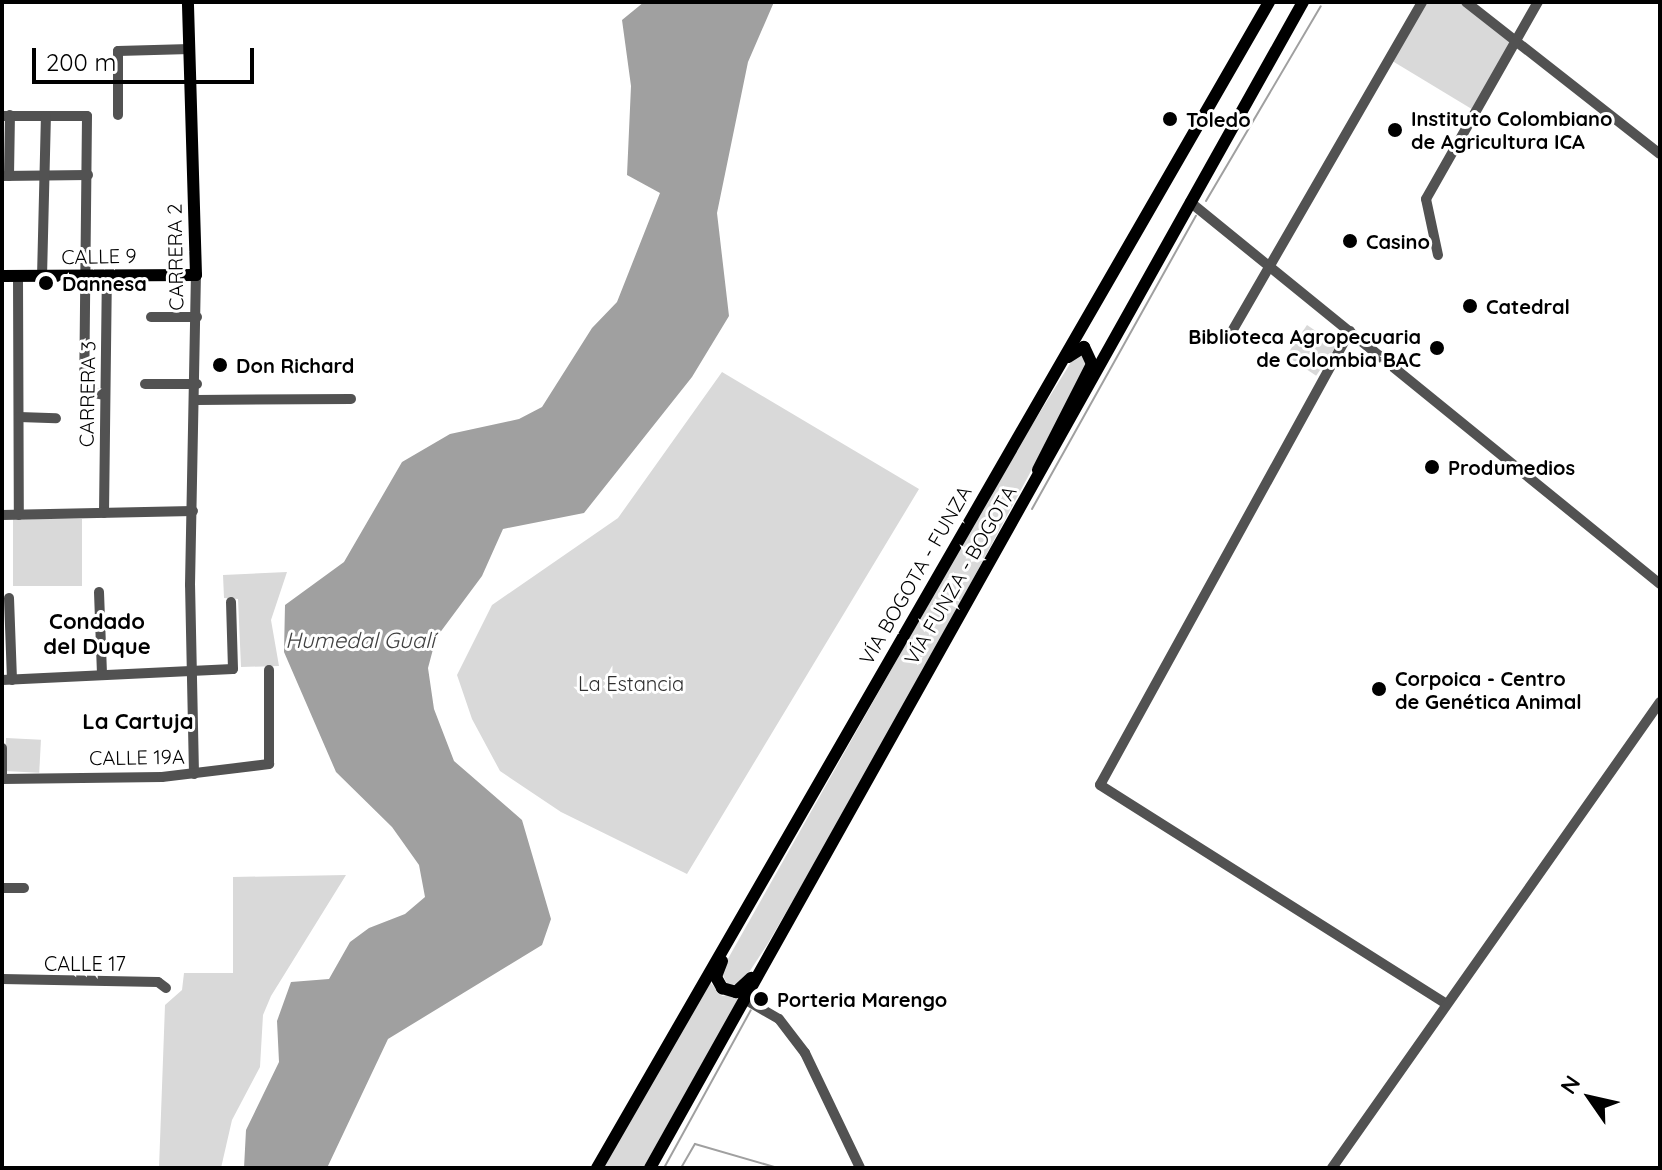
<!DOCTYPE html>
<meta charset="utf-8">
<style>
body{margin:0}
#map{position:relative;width:1662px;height:1170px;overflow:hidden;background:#fff;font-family:Quicksand,sans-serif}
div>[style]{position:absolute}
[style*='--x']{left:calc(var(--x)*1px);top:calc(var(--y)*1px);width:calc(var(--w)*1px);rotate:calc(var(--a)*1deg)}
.green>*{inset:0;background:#d9d9d9;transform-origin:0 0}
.water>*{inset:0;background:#a0a0a0}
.stream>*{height:2px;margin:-1px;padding:0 1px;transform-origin:1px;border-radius:1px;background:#a0a0a0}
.minor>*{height:10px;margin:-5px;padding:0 5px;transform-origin:5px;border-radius:5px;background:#525252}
.major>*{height:12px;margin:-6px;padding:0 6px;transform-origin:6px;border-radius:6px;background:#000}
.dots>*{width:22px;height:22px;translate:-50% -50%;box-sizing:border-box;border:4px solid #fff;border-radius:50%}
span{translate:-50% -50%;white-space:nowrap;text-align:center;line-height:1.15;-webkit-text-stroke:6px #fff;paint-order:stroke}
.poi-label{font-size:20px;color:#000;font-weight:700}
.left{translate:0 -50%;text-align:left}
.right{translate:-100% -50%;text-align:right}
.street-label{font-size:20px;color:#000}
.park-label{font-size:20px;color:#303030}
.neighbourhood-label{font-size:22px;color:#000;font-weight:700}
.water-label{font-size:22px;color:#414141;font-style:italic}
.frame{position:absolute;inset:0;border:4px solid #000;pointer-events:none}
.north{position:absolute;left:1550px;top:1058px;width:80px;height:80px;-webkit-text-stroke:6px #fff;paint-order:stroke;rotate:304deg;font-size:22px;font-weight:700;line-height:32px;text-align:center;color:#000}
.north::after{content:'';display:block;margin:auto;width:28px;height:36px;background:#000;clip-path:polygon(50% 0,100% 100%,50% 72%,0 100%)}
.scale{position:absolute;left:32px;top:48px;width:222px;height:36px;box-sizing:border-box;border:4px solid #000;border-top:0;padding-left:10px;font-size:24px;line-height:28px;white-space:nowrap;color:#000;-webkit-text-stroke:6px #fff;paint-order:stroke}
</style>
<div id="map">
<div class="green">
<div style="clip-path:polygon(1422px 2px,1466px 2px,1515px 40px,1475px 111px,1389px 59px)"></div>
<div style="left:1307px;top:325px;width:36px;height:37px;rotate:34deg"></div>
<div style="clip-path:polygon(1082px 353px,1087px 367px,887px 739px,767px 945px,742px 983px,728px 986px,721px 971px,1004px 470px,1073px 359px)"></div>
<div style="clip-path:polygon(722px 372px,919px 489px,687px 874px,561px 812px,500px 771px,472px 719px,457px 675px,492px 605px,618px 518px)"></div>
<div style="left:82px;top:519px;width:67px;height:69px;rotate:90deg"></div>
<div style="clip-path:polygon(287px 572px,271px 620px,279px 666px,241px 667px,238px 599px,224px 598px,223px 575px)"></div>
<div style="left:6px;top:738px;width:35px;height:33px;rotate:3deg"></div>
<div style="clip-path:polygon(346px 875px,271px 996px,263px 1015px,260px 1067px,232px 1120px,221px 1168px,159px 1168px,165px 1005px,182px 990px,184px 973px,233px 973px,233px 877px)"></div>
<div style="clip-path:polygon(710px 982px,722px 996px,743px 992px,643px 1168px,603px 1168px)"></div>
</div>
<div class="water">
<div style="clip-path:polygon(644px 2px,774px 2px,748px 62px,717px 213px,729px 316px,692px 377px,584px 513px,503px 529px,482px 576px,436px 638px,428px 668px,434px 709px,454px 761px,522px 820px,551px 919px,542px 945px,388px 1039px,327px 1168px,244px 1168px,246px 1130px,279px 1062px,277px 1021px,291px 982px,329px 979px,350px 942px,369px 928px,405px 914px,425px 897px,419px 865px,392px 827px,336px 772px,284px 652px,285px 605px,344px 562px,402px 462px,450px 434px,519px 419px,542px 407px,592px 328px,617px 302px,660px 193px,627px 175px,631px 86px,622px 20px)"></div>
</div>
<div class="stream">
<div style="--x:1206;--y:201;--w:226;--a:-59.5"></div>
<div style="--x:1032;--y:509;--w:336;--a:-60.8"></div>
<div style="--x:664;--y:1168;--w:180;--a:-61.2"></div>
<div style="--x:681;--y:1168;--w:28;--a:-60"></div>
<div style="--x:695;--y:1144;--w:86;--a:16.1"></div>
</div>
<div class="minor">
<div style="--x:1466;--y:2;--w:246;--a:38.1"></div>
<div style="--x:118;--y:115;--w:64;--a:-90"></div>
<div style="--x:118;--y:51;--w:72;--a:-1.6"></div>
<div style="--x:2;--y:116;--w:85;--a:0"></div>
<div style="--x:87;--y:116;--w:275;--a:90.6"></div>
<div style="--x:84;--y:391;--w:20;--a:11"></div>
<div style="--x:2;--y:176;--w:86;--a:-0.7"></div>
<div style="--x:9;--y:176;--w:61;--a:-89.1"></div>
<div style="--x:1190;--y:202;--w:606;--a:39.1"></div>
<div style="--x:1438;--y:255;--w:57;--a:-102.1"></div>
<div style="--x:1426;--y:199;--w:227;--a:-60.4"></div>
<div style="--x:18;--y:277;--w:238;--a:89.8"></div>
<div style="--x:42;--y:277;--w:161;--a:-88.6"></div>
<div style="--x:151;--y:317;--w:46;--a:0"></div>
<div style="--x:1350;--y:331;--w:518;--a:118.84"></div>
<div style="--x:1100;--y:785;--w:409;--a:32.3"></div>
<div style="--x:1227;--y:340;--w:390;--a:-60"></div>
<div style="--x:145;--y:384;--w:52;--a:0"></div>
<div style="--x:196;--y:400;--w:155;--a:-0.4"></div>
<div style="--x:19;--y:417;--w:37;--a:2"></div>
<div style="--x:104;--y:513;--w:238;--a:-89.3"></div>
<div style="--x:2;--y:515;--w:191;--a:-1.2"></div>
<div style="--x:99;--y:592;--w:83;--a:87.9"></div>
<div style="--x:9;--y:598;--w:82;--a:87.9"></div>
<div style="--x:2;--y:680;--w:231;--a:-2.7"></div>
<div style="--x:233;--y:669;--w:67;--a:-91.7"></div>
<div style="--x:2;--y:748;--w:31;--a:90"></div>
<div style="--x:194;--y:774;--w:189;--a:-91.2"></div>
<div style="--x:190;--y:585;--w:310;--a:-88.9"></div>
<div style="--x:2;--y:779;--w:160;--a:-0.7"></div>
<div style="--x:162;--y:777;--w:108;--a:-6.9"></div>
<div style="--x:269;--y:764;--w:94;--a:-90"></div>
<div style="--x:2;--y:888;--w:22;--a:0"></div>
<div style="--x:2;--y:979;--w:156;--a:1.1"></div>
<div style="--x:158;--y:982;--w:10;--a:37"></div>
<div style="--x:746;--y:1000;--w:38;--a:30"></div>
<div style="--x:779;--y:1019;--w:43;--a:52.6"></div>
<div style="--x:805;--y:1053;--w:127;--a:64.4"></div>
<div style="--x:1332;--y:1168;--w:570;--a:-54.86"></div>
</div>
<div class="major">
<div style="--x:2;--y:276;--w:194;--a:-0.3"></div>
<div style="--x:196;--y:275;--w:273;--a:-91.7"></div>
<div style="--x:1038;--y:470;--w:119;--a:-63"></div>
<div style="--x:1092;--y:364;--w:19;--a:-115"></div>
<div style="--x:1084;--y:347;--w:19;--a:148"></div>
<div style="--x:722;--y:961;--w:17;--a:111"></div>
<div style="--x:716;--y:977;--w:13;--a:61"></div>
<div style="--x:722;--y:988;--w:15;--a:16"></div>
<div style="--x:736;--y:992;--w:21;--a:-43"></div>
<div style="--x:597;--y:1168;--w:1346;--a:-60.04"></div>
<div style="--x:650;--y:1168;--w:1336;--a:-60.75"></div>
</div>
<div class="dots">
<div style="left:1170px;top:119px;background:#000"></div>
<div style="left:1395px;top:130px;background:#000"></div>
<div style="left:1350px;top:241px;background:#000"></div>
<div style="left:46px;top:283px;background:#000"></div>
<div style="left:1470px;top:306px;background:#000"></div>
<div style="left:1437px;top:348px;background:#000"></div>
<div style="left:220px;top:365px;background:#000"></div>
<div style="left:1432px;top:467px;background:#000"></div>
<div style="left:1379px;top:689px;background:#000"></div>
<div style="left:761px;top:999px;background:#000"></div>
</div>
<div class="poi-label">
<span class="left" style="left:1411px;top:130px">Instituto Colombiano<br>de Agricultura ICA</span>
<span class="left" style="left:1186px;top:119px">Toledo</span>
<span class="left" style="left:1366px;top:241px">Casino</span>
<span class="left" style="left:62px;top:283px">Dannesa</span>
<span class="left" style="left:1486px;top:306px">Catedral</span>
<span class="right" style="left:1421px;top:348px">Biblioteca Agropecuaria<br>de Colombia BAC</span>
<span class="left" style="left:236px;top:365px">Don Richard</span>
<span class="left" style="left:1448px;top:467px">Produmedios</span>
<span class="left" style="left:1395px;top:690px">Corpoica - Centro<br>de Genética Animal</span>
<span class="left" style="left:777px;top:999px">Porteria Marengo</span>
</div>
<div class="street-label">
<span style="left:99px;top:256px;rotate:-1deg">CALLE 9</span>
<span style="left:175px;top:257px;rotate:-91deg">CARRERA 2</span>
<span style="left:87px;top:394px;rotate:-89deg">CARRERA 3</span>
<span style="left:915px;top:575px;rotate:-60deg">VÍA BOGOTA - FUNZA</span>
<span style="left:960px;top:575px;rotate:-60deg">VÍA FUNZA - BOGOTA</span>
<span style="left:137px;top:757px;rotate:-1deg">CALLE 19A</span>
<span style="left:85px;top:963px">CALLE 17</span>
</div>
<div class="park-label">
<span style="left:631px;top:683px">La Estancia</span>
</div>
<div class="neighbourhood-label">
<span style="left:97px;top:634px">Condado<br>del Duque</span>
<span style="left:138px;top:722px">La Cartuja</span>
</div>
<div class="water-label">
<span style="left:360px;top:641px">Humedal Gualí</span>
</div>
<div class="frame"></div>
<div class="north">N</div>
<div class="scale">200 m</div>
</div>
